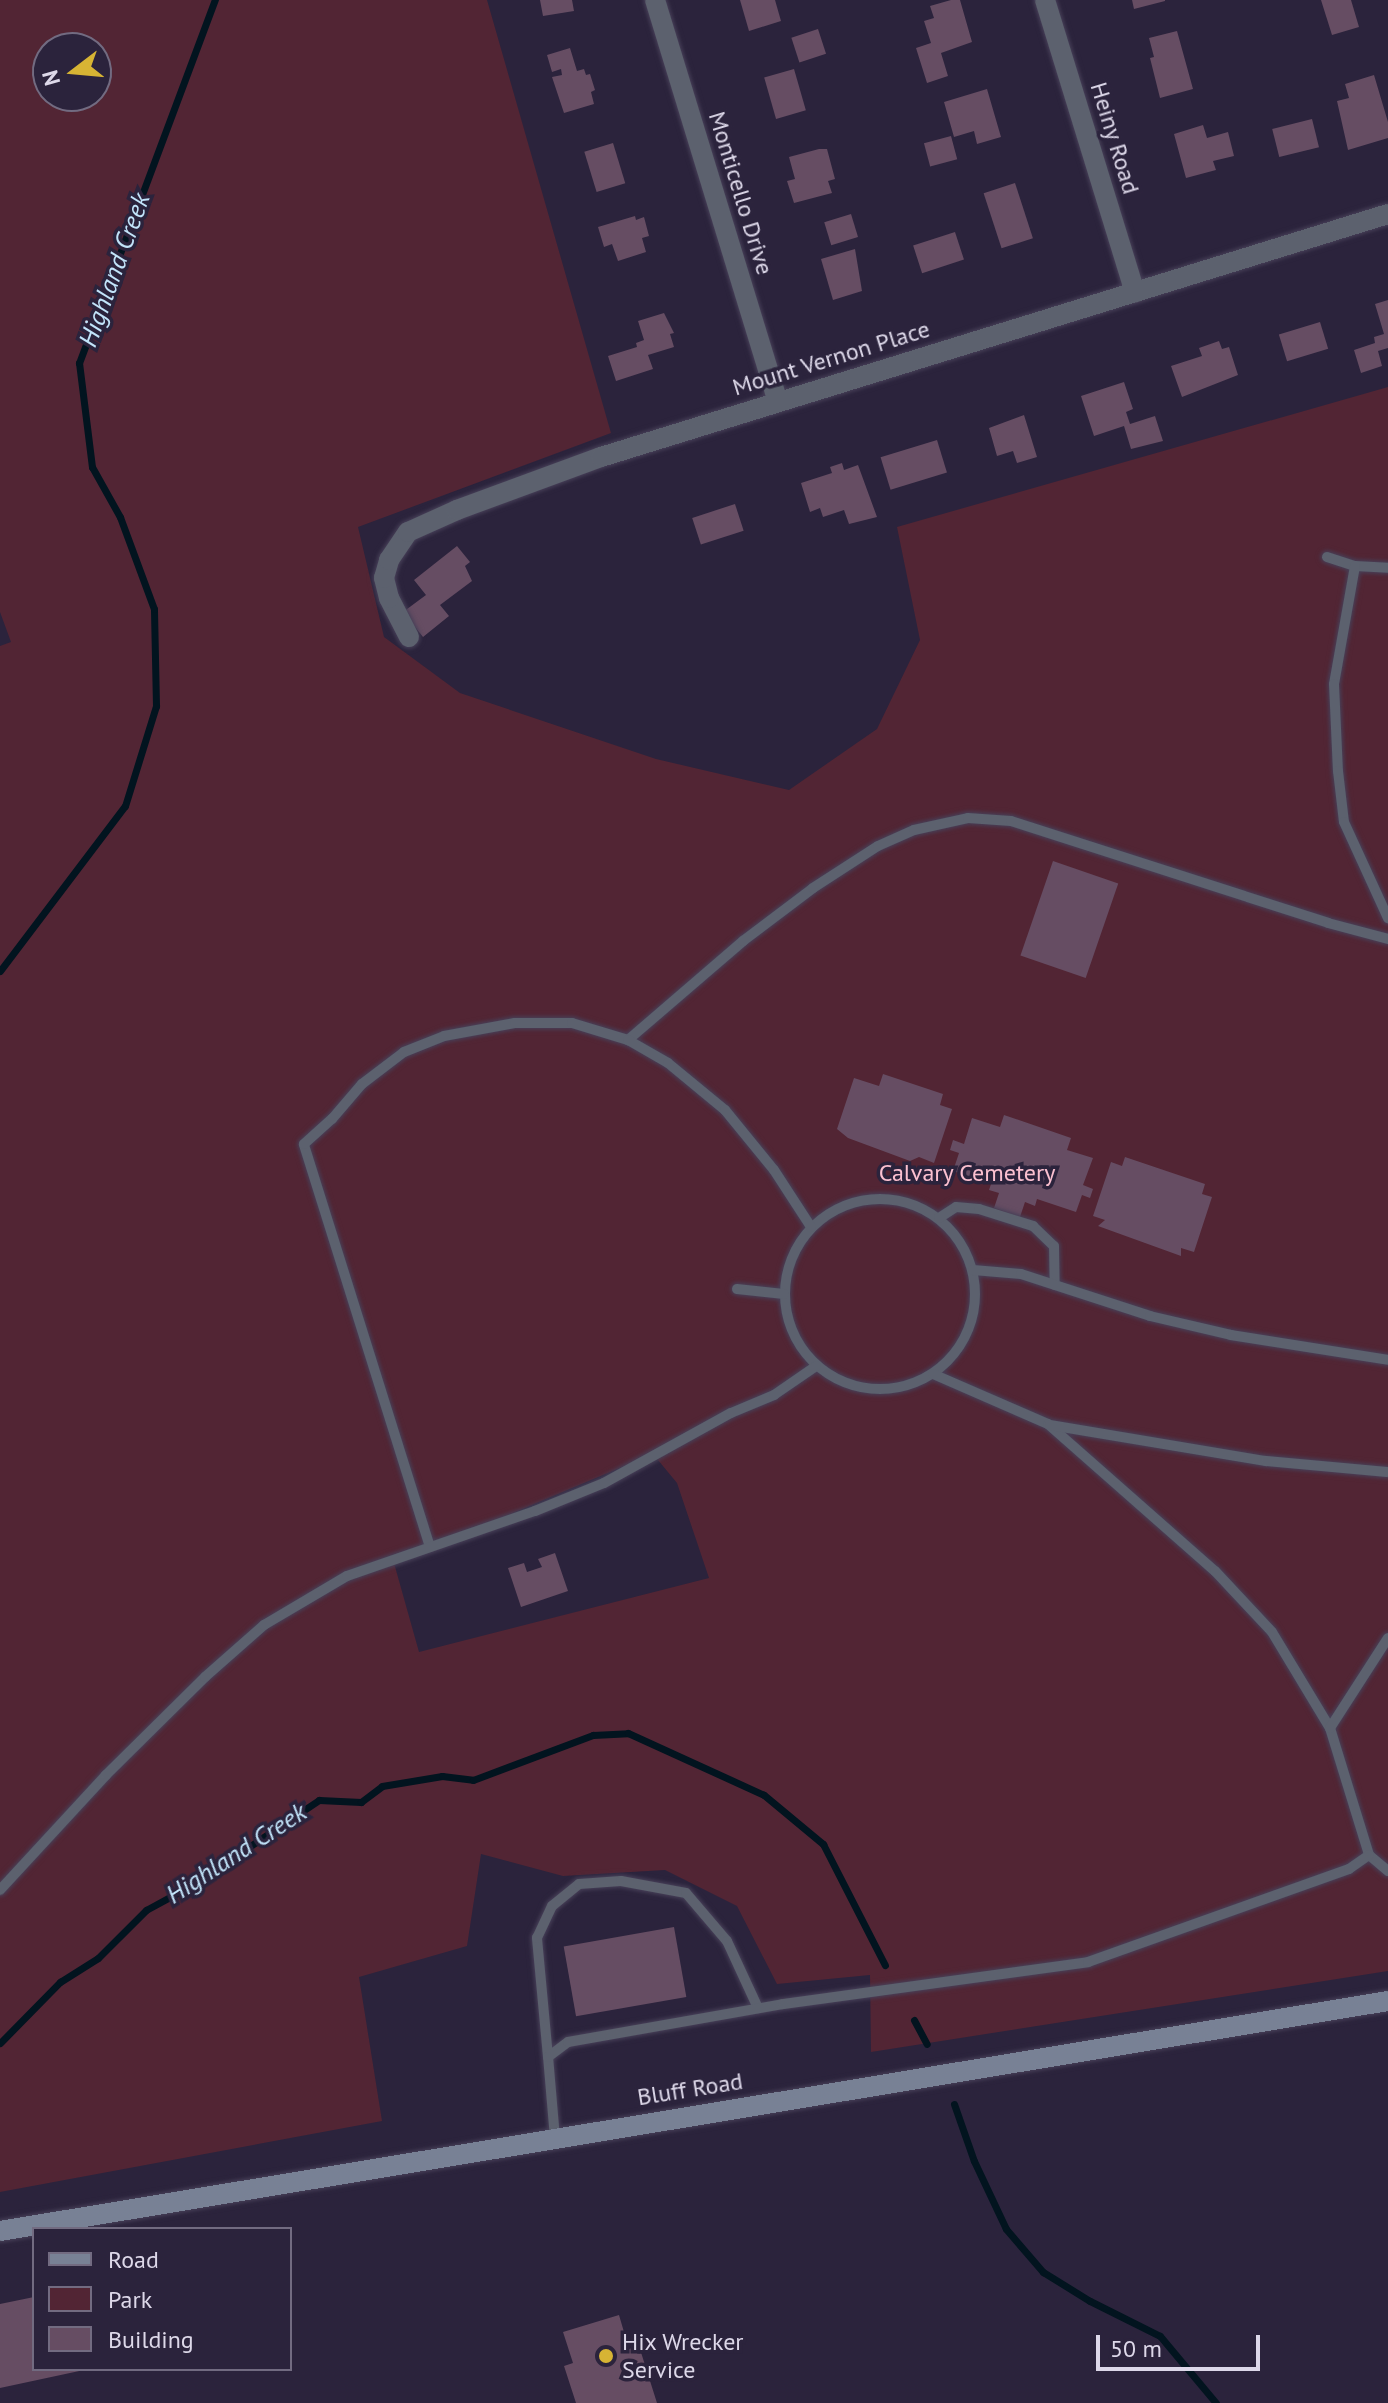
<!DOCTYPE html>
<style>
body{margin:0}
#map{position:relative;width:1388px;height:2403px;overflow:hidden;background:#2b233c;font-family:"PT Sans",sans-serif}
div>[style]{position:absolute}
[style*='--x']{left:calc(var(--x)*1px);top:calc(var(--y)*1px);width:calc(var(--w)*1px);rotate:calc(var(--a)*1deg)}
.green>*{inset:0;background:#522534}
.stream>*{height:7px;margin:-3.5px;padding:0 3.5px;transform-origin:3.5px;border-radius:3.5px;background:#02141f}
.building>*{inset:0;background:#664d63;transform-origin:0 0}
.roads{filter:drop-shadow(0 0 2px #474058) drop-shadow(0 0 2px #474058)}
.lane>*{height:10px;margin:-5px;padding:0 5px;transform-origin:5px;border-radius:5px;background:#5c616e}
.lane>.ring{margin:-5px;padding:0;box-sizing:content-box;background:none;border:10px solid #5c616e;border-radius:50%}
.street>*{height:20px;margin:-10px;padding:0 10px;transform-origin:10px;border-radius:10px;background:#5c616e}
.secondary>*{height:20px;margin:-10px;padding:0 10px;transform-origin:10px;border-radius:10px;background:#788195}
.dots>*{width:22px;height:22px;translate:-50% -50%;box-sizing:border-box;border:4px solid #2b233c;border-radius:50%}
span{translate:-50% -50%;white-space:nowrap;text-align:center;line-height:1.15;-webkit-text-stroke:7px #2b233c;paint-order:stroke}
.street-label{font-size:24px;color:#ddd8e9}
.park-label{font-size:24px;color:#fbc0d0}
.poi-label{font-size:24px;color:#ddd8e9}
.left{translate:0 -50%;text-align:left}
.water-label{font-size:26px;color:#c2e4fa;font-style:italic}
.legend{position:absolute;left:32px;top:2227px;width:260px;height:144px;box-sizing:border-box;background:#2b233c;border:2px solid #726b81;margin:0;padding:10px 14px;list-style:none;font-size:24px;color:#ddd8e9}
.legend li{display:flex;align-items:center;gap:16px;height:40px}
.legend b{width:40px;border:2px solid #726b81}
.north{position:absolute;left:32px;top:32px;width:80px;height:80px;box-sizing:border-box;background:#2b233c;border:2px solid #726b81;border-radius:50%;rotate:254deg;font-size:22px;font-weight:700;line-height:32px;text-align:center;color:#ddd8e9}
.north::after{content:'';display:block;margin:auto;width:28px;height:36px;background:#d7b434;clip-path:polygon(50% 0,100% 100%,50% 72%,0 100%)}
.scale{position:absolute;left:1096px;top:2335px;width:164px;height:36px;box-sizing:border-box;border:4px solid #ddd8e9;border-top:0;padding-left:10px;font-size:24px;line-height:28px;white-space:nowrap;color:#ddd8e9;-webkit-text-stroke:6px #2b233c;paint-order:stroke}
</style>
<div id="map">
<div class="green">
<div style="clip-path:polygon(evenodd,0 0,487px 0,611px 433px,358px 527px,384px 637px,460px 693px,656px 759px,789px 790px,877px 729px,920px 640px,897px 527px,1388px 387px,1388px 1971px,871px 2052px,870px 1975px,777px 1984px,737px 1906px,665px 1870px,563px 1876px,481px 1854px,467px 1946px,359px 1977px,382px 2121px,0 2192px,0 646px,11px 642px,0 612px,0 0,48px 48px,96px 48px,96px 96px,48px 96px,48px 48px,0 0,653px 1454px,677px 1483px,709px 1578px,419px 1652px,394px 1563px,653px 1454px)"></div>
</div>
<div class="stream">
<div style="--x:0;--y:971;--w:207;--a:-52.9"></div>
<div style="--x:125;--y:806;--w:105;--a:-72.8"></div>
<div style="--x:156;--y:706;--w:97;--a:-91.2"></div>
<div style="--x:154;--y:609;--w:98;--a:-110.3"></div>
<div style="--x:120;--y:517;--w:57;--a:-119.2"></div>
<div style="--x:92;--y:467;--w:105;--a:-97.1"></div>
<div style="--x:79;--y:363;--w:388;--a:-69.5"></div>
<div style="--x:914;--y:2020;--w:27;--a:62"></div>
<div style="--x:0;--y:2043;--w:86;--a:-45.5"></div>
<div style="--x:60;--y:1982;--w:45;--a:-32.3"></div>
<div style="--x:98;--y:1958;--w:68;--a:-45"></div>
<div style="--x:146;--y:1910;--w:52;--a:-28.5"></div>
<div style="--x:192;--y:1885;--w:153;--a:-33.8"></div>
<div style="--x:319;--y:1800;--w:42;--a:2.7"></div>
<div style="--x:361;--y:1802;--w:26;--a:-37"></div>
<div style="--x:382;--y:1786;--w:61;--a:-9.5"></div>
<div style="--x:442;--y:1776;--w:31;--a:7"></div>
<div style="--x:473;--y:1780;--w:128;--a:-20.6"></div>
<div style="--x:593;--y:1735;--w:35;--a:-3"></div>
<div style="--x:628;--y:1733;--w:149;--a:24.5"></div>
<div style="--x:764;--y:1795;--w:77;--a:39.7"></div>
<div style="--x:823;--y:1844;--w:136;--a:62.9"></div>
<div style="--x:954;--y:2104;--w:60;--a:70.7"></div>
<div style="--x:974;--y:2161;--w:75;--a:64.8"></div>
<div style="--x:1006;--y:2229;--w:57;--a:49.3"></div>
<div style="--x:1043;--y:2272;--w:55;--a:31.7"></div>
<div style="--x:1090;--y:2301;--w:78;--a:26.6"></div>
<div style="--x:1160;--y:2336;--w:87;--a:50.1"></div>
</div>
<div class="building">
<div style="clip-path:polygon(540px 0,572px 0,574px 11px,543px 16px)"></div>
<div style="clip-path:polygon(740px 0,775px 0,781px 21px,749px 31px)"></div>
<div style="clip-path:polygon(951px 0,960px 0,972px 42px,941px 53px,948px 76px,927px 83px,916px 48px,931px 43px,924px 21px,934px 18px,930px 6px)"></div>
<div style="clip-path:polygon(1132px 0,1165px 0,1165px 1px,1134px 9px)"></div>
<div style="clip-path:polygon(1321px 0,1351px 0,1359px 27px,1332px 35px)"></div>
<div style="left:818px;top:29px;width:26px;height:28px;rotate:72deg"></div>
<div style="clip-path:polygon(1177px 31px,1193px 89px,1160px 98px,1150px 58px,1154px 57px,1149px 38px)"></div>
<div style="clip-path:polygon(570px 48px,577px 71px,584px 69px,586px 75px,590px 74px,595px 90px,591px 92px,594px 104px,564px 113px,552px 77px,562px 75px,561px 69px,552px 72px,547px 55px)"></div>
<div style="left:794px;top:69px;width:43px;height:31px;rotate:74deg"></div>
<div style="clip-path:polygon(1374px 75px,1388px 122px,1388px 138px,1348px 150px,1337px 101px,1349px 98px,1345px 84px)"></div>
<div style="clip-path:polygon(987px 89px,1001px 137px,977px 144px,974px 131px,954px 137px,944px 102px)"></div>
<div style="left:1312px;top:119px;width:29px;height:41px;rotate:76deg"></div>
<div style="clip-path:polygon(1203px 125px,1207px 138px,1228px 132px,1234px 156px,1213px 161px,1216px 170px,1186px 178px,1174px 134px)"></div>
<div style="left:951px;top:136px;width:24px;height:28px;rotate:75deg"></div>
<div style="left:613px;top:143px;width:42px;height:30px;rotate:73deg"></div>
<div style="clip-path:polygon(819px 149px,827px 149px,835px 179px,828px 181px,832px 193px,794px 203px,787px 181px,795px 179px,789px 157px)"></div>
<div style="left:1015px;top:183px;width:58px;height:33px;rotate:72deg"></div>
<div style="left:851px;top:214px;width:24px;height:28px;rotate:73deg"></div>
<div style="clip-path:polygon(635px 216px,636px 220px,644px 217px,649px 236px,642px 238px,646px 252px,618px 261px,612px 244px,604px 247px,598px 227px)"></div>
<div style="left:955px;top:232px;width:29px;height:44px;rotate:72deg"></div>
<div style="clip-path:polygon(855px 249px,862px 291px,833px 300px,821px 259px)"></div>
<div style="clip-path:polygon(1388px 300px,1388px 348px,1378px 351px,1382px 366px,1361px 373px,1354px 350px,1375px 343px,1374px 337px,1384px 334px,1375px 304px)"></div>
<div style="clip-path:polygon(664px 313px,674px 333px,670px 334px,674px 347px,648px 355px,653px 369px,616px 381px,608px 356px,637px 347px,636px 343px,644px 340px,638px 321px)"></div>
<div style="left:1320px;top:322px;width:28px;height:43px;rotate:73deg"></div>
<div style="clip-path:polygon(1219px 341px,1222px 349px,1229px 347px,1238px 375px,1182px 397px,1171px 366px,1202px 356px,1199px 348px)"></div>
<div style="clip-path:polygon(1124px 382px,1133px 409px,1126px 412px,1130px 424px,1155px 416px,1163px 441px,1131px 449px,1124px 426px,1094px 436px,1081px 396px)"></div>
<div style="clip-path:polygon(1024px 415px,1037px 457px,1017px 463px,1013px 451px,997px 456px,989px 428px)"></div>
<div style="left:937px;top:440px;width:34px;height:59px;rotate:73deg"></div>
<div style="clip-path:polygon(842px 463px,844px 470px,858px 465px,877px 517px,849px 524px,844px 510px,823px 517px,820px 508px,810px 512px,801px 483px,832px 473px,830px 467px)"></div>
<div style="left:735px;top:504px;width:28px;height:45px;rotate:72deg"></div>
<div style="clip-path:polygon(457px 546px,470px 562px,465px 566px,472px 581px,440px 605px,449px 616px,423px 637px,403px 612px,426px 595px,414px 580px)"></div>
<div style="left:1053px;top:861px;width:69px;height:100px;rotate:19deg"></div>
<div style="clip-path:polygon(883px 1074px,943px 1094px,940px 1105px,952px 1109px,934px 1163px,919px 1157px,910px 1161px,848px 1138px,837px 1129px,854px 1078px,879px 1086px)"></div>
<div style="clip-path:polygon(1004px 1115px,1071px 1138px,1067px 1150px,1093px 1158px,1083px 1185px,1093px 1189px,1090px 1198px,1082px 1195px,1076px 1212px,1037px 1199px,1035px 1206px,1025px 1202px,1020px 1217px,994px 1208px,999px 1193px,989px 1190px,991px 1184px,953px 1171px,959px 1153px,950px 1150px,953px 1140px,964px 1144px,972px 1118px,1000px 1127px)"></div>
<div style="clip-path:polygon(1125px 1157px,1205px 1184px,1202px 1194px,1212px 1197px,1194px 1252px,1181px 1248px,1181px 1256px,1098px 1226px,1105px 1220px,1093px 1216px,1111px 1162px,1122px 1166px)"></div>
<div style="clip-path:polygon(555px 1553px,568px 1591px,521px 1607px,508px 1568px,524px 1563px,527px 1572px,542px 1567px,538px 1559px)"></div>
<div style="left:674px;top:1927px;width:71px;height:112px;rotate:80deg"></div>
<div style="clip-path:polygon(34px 2297px,34px 2369px,84px 2370px,0 2388px,0 2304px)"></div>
<div style="clip-path:polygon(619px 2315px,629px 2349px,639px 2346px,657px 2403px,576px 2403px,564px 2366px,573px 2363px,563px 2332px)"></div>
</div>
<div class="roads">
<div class="lane">
<div style="--x:1327;--y:557;--w:29;--a:18"></div>
<div style="--x:1355;--y:566;--w:33;--a:3"></div>
<div style="--x:1355;--y:566;--w:120;--a:100.1"></div>
<div style="--x:1334;--y:684;--w:87;--a:87.4"></div>
<div style="--x:1338;--y:771;--w:51;--a:83.3"></div>
<div style="--x:1344;--y:822;--w:106;--a:65.4"></div>
<div style="--x:628;--y:1040;--w:152;--a:-40.7"></div>
<div style="--x:743;--y:941;--w:88;--a:-37.1"></div>
<div style="--x:813;--y:888;--w:77;--a:-32.9"></div>
<div style="--x:878;--y:846;--w:39;--a:-24"></div>
<div style="--x:914;--y:830;--w:55;--a:-12.5"></div>
<div style="--x:968;--y:818;--w:43;--a:4"></div>
<div style="--x:1011;--y:821;--w:333;--a:17.8"></div>
<div style="--x:1328;--y:923;--w:62;--a:14.9"></div>
<div class="ring" style="left:785px;top:1199px;width:180px;height:180px"></div>
<div style="--x:939;--y:1218;--w:20;--a:-33"></div>
<div style="--x:956;--y:1207;--w:23;--a:5"></div>
<div style="--x:979;--y:1209;--w:57;--a:17.5"></div>
<div style="--x:1033;--y:1226;--w:29;--a:44"></div>
<div style="--x:1054;--y:1246;--w:39;--a:89"></div>
<div style="--x:973;--y:1270;--w:48;--a:4.8"></div>
<div style="--x:1021;--y:1274;--w:136;--a:18"></div>
<div style="--x:1150;--y:1316;--w:83;--a:13.2"></div>
<div style="--x:1231;--y:1335;--w:159;--a:9"></div>
<div style="--x:737;--y:1289;--w:47;--a:6.1"></div>
<div style="--x:933;--y:1374;--w:125;--a:23.5"></div>
<div style="--x:1048;--y:1424;--w:222;--a:41.4"></div>
<div style="--x:1215;--y:1571;--w:83;--a:46.9"></div>
<div style="--x:1272;--y:1632;--w:112;--a:58.9"></div>
<div style="--x:1330;--y:1728;--w:133;--a:72.9"></div>
<div style="--x:1369;--y:1855;--w:25;--a:40"></div>
<div style="--x:1050;--y:1425;--w:219;--a:9.5"></div>
<div style="--x:1266;--y:1461;--w:122;--a:5.2"></div>
<div style="--x:430;--y:1547;--w:422;--a:-107.4"></div>
<div style="--x:304;--y:1144;--w:38;--a:-42"></div>
<div style="--x:332;--y:1119;--w:46;--a:-49.4"></div>
<div style="--x:362;--y:1084;--w:53;--a:-37.3"></div>
<div style="--x:404;--y:1052;--w:43;--a:-21.8"></div>
<div style="--x:444;--y:1036;--w:72;--a:-10.4"></div>
<div style="--x:515;--y:1023;--w:57;--a:0"></div>
<div style="--x:572;--y:1023;--w:59;--a:16.9"></div>
<div style="--x:628;--y:1040;--w:46;--a:29.9"></div>
<div style="--x:668;--y:1063;--w:74;--a:39.5"></div>
<div style="--x:725;--y:1110;--w:77;--a:50.8"></div>
<div style="--x:774;--y:1170;--w:68;--a:57"></div>
<div style="--x:1330;--y:1728;--w:107;--a:-57.2"></div>
<div style="--x:0;--y:1890;--w:156;--a:-47.3"></div>
<div style="--x:106;--y:1775;--w:139;--a:-44.7"></div>
<div style="--x:205;--y:1677;--w:79;--a:-41.4"></div>
<div style="--x:264;--y:1625;--w:96;--a:-30.6"></div>
<div style="--x:347;--y:1576;--w:199;--a:-19.1"></div>
<div style="--x:535;--y:1511;--w:74;--a:-22.1"></div>
<div style="--x:604;--y:1483;--w:145;--a:-28.9"></div>
<div style="--x:731;--y:1413;--w:47;--a:-22.7"></div>
<div style="--x:774;--y:1395;--w:51;--a:-34.6"></div>
<div style="--x:548;--y:2057;--w:120;--a:-95.3"></div>
<div style="--x:537;--y:1938;--w:35;--a:-65"></div>
<div style="--x:552;--y:1906;--w:35;--a:-39"></div>
<div style="--x:579;--y:1884;--w:42;--a:-4.1"></div>
<div style="--x:621;--y:1881;--w:66;--a:10.5"></div>
<div style="--x:686;--y:1893;--w:63;--a:49.5"></div>
<div style="--x:727;--y:1941;--w:74;--a:65.2"></div>
<div style="--x:555;--y:2138;--w:81;--a:-94.9"></div>
<div style="--x:548;--y:2057;--w:25;--a:-37"></div>
<div style="--x:568;--y:2042;--w:218;--a:-10"></div>
<div style="--x:783;--y:2004;--w:308;--a:-7.8"></div>
<div style="--x:1088;--y:1962;--w:277;--a:-19.6"></div>
<div style="--x:1349;--y:1869;--w:24;--a:-35"></div>
</div>
<div class="street">
<div style="--x:655;--y:0;--w:420;--a:73"></div>
<div style="--x:1045;--y:0;--w:306;--a:72.9"></div>
<div style="--x:409;--y:637;--w:44;--a:-117.1"></div>
<div style="--x:389;--y:598;--w:21;--a:-104"></div>
<div style="--x:384;--y:578;--w:19;--a:-74"></div>
<div style="--x:389;--y:560;--w:34;--a:-56"></div>
<div style="--x:408;--y:532;--w:54;--a:-24.2"></div>
<div style="--x:457;--y:510;--w:153;--a:-20.2"></div>
<div style="--x:601;--y:457;--w:824;--a:-17.16"></div>
</div>
<div class="secondary">
<div style="--x:0;--y:2231;--w:1407;--a:-9.41"></div>
</div>
</div>
<div class="dots">
<div style="left:606px;top:2356px;background:#d7b434"></div>
</div>
<div class="street-label">
<span style="left:1115px;top:138px;rotate:73deg">Heiny Road</span>
<span style="left:741px;top:193px;rotate:73deg">Monticello Drive</span>
<span style="left:831px;top:358px;rotate:-17deg">Mount Vernon Place</span>
<span style="left:690px;top:2089px;rotate:-9deg">Bluff Road</span>
</div>
<div class="park-label">
<span style="left:967px;top:1173px">Calvary Cemetery</span>
</div>
<div class="poi-label">
<span class="left" style="left:622px;top:2356px">Hix Wrecker<br>Service</span>
</div>
<div class="water-label">
<span style="left:114px;top:270px;rotate:-70deg">Highland Creek</span>
<span style="left:236px;top:1853px;rotate:-33deg">Highland Creek</span>
</div>
<ul class="legend">
<li><b style="height:10px;background:#788195"></b>Road</li>
<li><b style="height:22px;background:#522534"></b>Park</li>
<li><b style="height:22px;background:#664d63"></b>Building</li>
</ul>
<div class="north">N</div>
<div class="scale">50 m</div>
</div>
